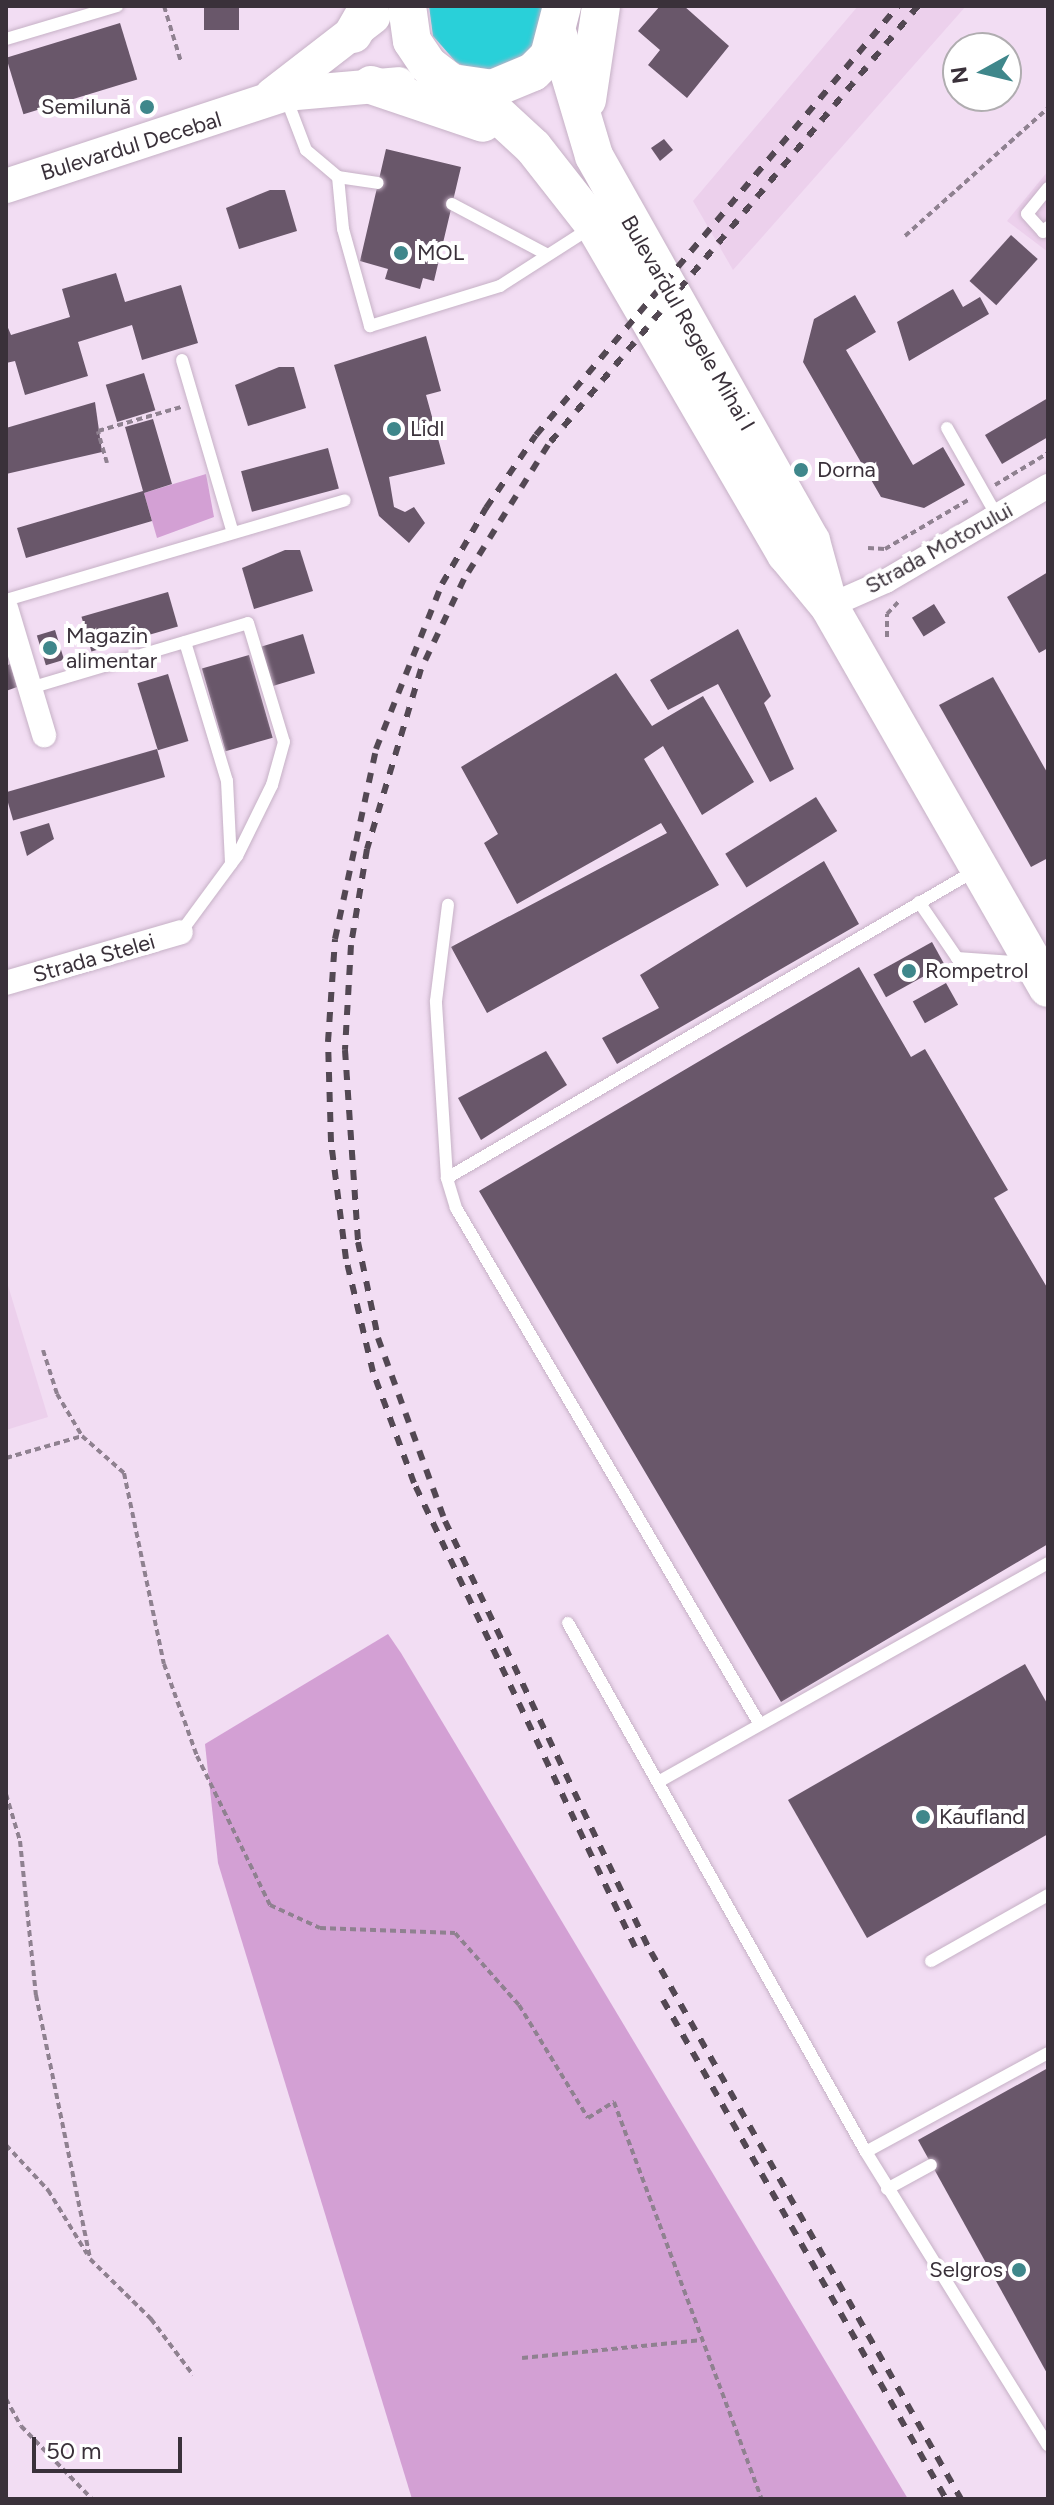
<!DOCTYPE html>
<meta charset="utf-8">
<style>
body{margin:0}
#map{position:relative;width:1054px;height:2505px;overflow:hidden;background:#f2ddf3;font-family:Figtree,sans-serif}
div>[style]{position:absolute}
[style*='--x']{left:calc(var(--x)*1px);top:calc(var(--y)*1px);width:calc(var(--w)*1px);rotate:calc(var(--a)*1deg)}
.built>*{inset:0;background:#ecd0ec}
.green>*{inset:0;background:#d3a0d4}
.water>*{inset:0;background:#29d0d9}
.building>*{inset:0;background:#69576a;transform-origin:0 0}
.path>*{height:4px;margin-top:-2px;transform-origin:0;background:repeating-linear-gradient(90deg,#8f8190 0 6px,transparent 0 10px)}
.roads{filter:drop-shadow(0 0 2px #c6b1c6) drop-shadow(0 0 2px #c6b1c6)}
.lane>*{height:12px;margin:-6px;padding:0 6px;transform-origin:6px;border-radius:6px;background:#fff}
.street>*{height:24px;margin:-12px;padding:0 12px;transform-origin:12px;border-radius:12px;background:#fff}
.secondary>*{height:34px;margin:-17px;padding:0 17px;transform-origin:17px;border-radius:17px;background:#fff}
.primary>*{height:38px;margin:-19px;padding:0 19px;transform-origin:19px;border-radius:19px;background:#fff}
.rail>*{height:6px;margin-top:-3px;transform-origin:0;background:repeating-linear-gradient(90deg,#534853 0 10px,transparent 0 20px)}
.dots>*{width:22px;height:22px;translate:-50% -50%;box-sizing:border-box;border:4px solid #fff;border-radius:50%}
span{translate:-50% -50%;white-space:nowrap;text-align:center;line-height:1.15;-webkit-text-stroke:8px #fff;paint-order:stroke}
.poi-label{font-size:22px;color:#3a313a}
.right{translate:-100% -50%;text-align:right}
.left{translate:0 -50%;text-align:left}
.street-label{font-size:22px;color:#3a313a}
.frame{position:absolute;inset:0;border:8px solid #3a313a;pointer-events:none}
.north{position:absolute;left:942px;top:32px;width:80px;height:80px;box-sizing:border-box;background:#fff;border:2px solid #b0adb0;border-radius:50%;rotate:262deg;font-size:22px;font-weight:700;line-height:32px;text-align:center;color:#3a313a}
.north::after{content:'';display:block;margin:auto;width:28px;height:36px;background:#3f878b;clip-path:polygon(50% 0,100% 100%,50% 72%,0 100%)}
.scale{position:absolute;left:32px;top:2437px;width:150px;height:36px;box-sizing:border-box;border:4px solid #3a313a;border-top:0;padding-left:10px;font-size:24px;line-height:28px;white-space:nowrap;color:#3a313a;-webkit-text-stroke:6px #fff;paint-order:stroke}
</style>
<div id="map">
<div class="built">
<div style="clip-path:polygon(858px 6px,966px 6px,733px 270px,693px 201px)"></div>
<div style="clip-path:polygon(1048px 171px,1048px 252px,1007px 221px)"></div>
<div style="clip-path:polygon(6px 1279px,48px 1417px,6px 1430px)"></div>
</div>
<div class="green">
<div style="clip-path:polygon(206px 474px,214px 517px,157px 538px,144px 493px)"></div>
<div style="clip-path:polygon(388px 1634px,401px 1653px,908px 2499px,412px 2499px,218px 1863px,205px 1744px)"></div>
</div>
<div class="water">
<div style="clip-path:polygon(429px 6px,550px 6px,544px 38px,506px 70px,471px 70px,456px 62px,433px 36px)"></div>
</div>
<div class="building">
<div style="left:204px;top:6px;width:35px;height:24px"></div>
<div style="clip-path:polygon(660px 6px,684px 6px,729px 46px,687px 98px,648px 65px,660px 50px,638px 31px)"></div>
<div style="left:120px;top:23px;width:59px;height:119px;rotate:73deg"></div>
<div style="clip-path:polygon(664px 139px,673px 150px,660px 161px,651px 148px)"></div>
<div style="clip-path:polygon(386px 149px,461px 167px,434px 281px,423px 278px,420px 289px,385px 279px,388px 269px,360px 261px)"></div>
<div style="clip-path:polygon(270px 190px,285px 190px,297px 231px,239px 249px,226px 208px)"></div>
<div style="left:1011px;top:235px;width:36px;height:62px;rotate:42deg"></div>
<div style="clip-path:polygon(116px 273px,125px 302px,181px 285px,198px 343px,142px 360px,132px 325px,78px 342px,88px 376px,25px 395px,15px 361px,6px 363px,6px 323px,11px 335px,70px 317px,62px 289px)"></div>
<div style="clip-path:polygon(953px 289px,963px 307px,980px 297px,989px 314px,909px 361px,897px 322px)"></div>
<div style="clip-path:polygon(855px 295px,876px 332px,846px 350px,913px 465px,943px 447px,965px 485px,924px 508px,881px 497px,803px 362px,814px 319px)"></div>
<div style="clip-path:polygon(426px 336px,441px 391px,426px 395px,445px 464px,389px 477px,394px 507px,405px 512px,414px 507px,425px 523px,409px 543px,379px 516px,334px 365px)"></div>
<div style="clip-path:polygon(279px 367px,294px 367px,306px 408px,248px 426px,235px 385px)"></div>
<div style="left:144px;top:373px;width:39px;height:40px;rotate:73deg"></div>
<div style="clip-path:polygon(1048px 398px,1048px 437px,1002px 464px,985px 435px)"></div>
<div style="clip-path:polygon(95px 402px,102px 452px,6px 474px,6px 428px)"></div>
<div style="clip-path:polygon(153px 419px,172px 484px,144px 493px,152px 521px,26px 558px,17px 528px,143px 491px,125px 427px)"></div>
<div style="left:328px;top:448px;width:42px;height:90px;rotate:75deg"></div>
<div style="clip-path:polygon(285px 550px,300px 550px,313px 591px,254px 609px,242px 568px)"></div>
<div style="clip-path:polygon(1048px 572px,1048px 648px,1039px 653px,1007px 597px)"></div>
<div style="left:168px;top:592px;width:36px;height:90px;rotate:74deg"></div>
<div style="left:934px;top:604px;width:22px;height:26px;rotate:58deg"></div>
<div style="clip-path:polygon(738px 629px,771px 696px,764px 703px,794px 769px,770px 782px,718px 684px,668px 710px,650px 680px)"></div>
<div style="left:55px;top:630px;width:31px;height:19px;rotate:73deg"></div>
<div style="left:303px;top:634px;width:41px;height:44px;rotate:73deg"></div>
<div style="left:249px;top:655px;width:86px;height:49px;rotate:74deg"></div>
<div style="clip-path:polygon(10px 664px,17px 687px,6px 691px,6px 666px)"></div>
<div style="clip-path:polygon(616px 673px,652px 726px,703px 696px,754px 782px,702px 815px,663px 746px,644px 759px,719px 885px,487px 1013px,451px 947px,667px 833px,661px 823px,517px 904px,484px 843px,498px 834px,461px 767px)"></div>
<div style="left:168px;top:674px;width:70px;height:32px;rotate:73deg"></div>
<div style="clip-path:polygon(993px 677px,1048px 774px,1048px 858px,1031px 867px,939px 705px)"></div>
<div style="left:157px;top:749px;width:29px;height:158px;rotate:74deg"></div>
<div style="left:816px;top:797px;width:40px;height:107px;rotate:58deg"></div>
<div style="clip-path:polygon(49px 823px,54px 839px,27px 856px,20px 832px)"></div>
<div style="clip-path:polygon(824px 861px,859px 924px,617px 1064px,602px 1038px,659px 1008px,640px 975px)"></div>
<div style="left:932px;top:942px;width:26px;height:67px;rotate:61deg"></div>
<div style="clip-path:polygon(859px 967px,911px 1057px,925px 1049px,1008px 1190px,994px 1198px,1048px 1289px,1048px 1544px,781px 1702px,479px 1191px)"></div>
<div style="left:946px;top:983px;width:25px;height:38px;rotate:61deg"></div>
<div style="clip-path:polygon(546px 1051px,567px 1085px,481px 1140px,458px 1098px)"></div>
<div style="clip-path:polygon(1025px 1664px,1048px 1705px,1048px 1834px,867px 1938px,788px 1800px)"></div>
<div style="clip-path:polygon(1048px 2068px,1048px 2375px,918px 2140px)"></div>
</div>
<div class="path">
<div style="--x:164;--y:6;--w:59;--a:73.1"></div>
<div style="--x:905;--y:236;--w:192;--a:-41.8"></div>
<div style="--x:107;--y:463;--w:33;--a:-106"></div>
<div style="--x:98;--y:431;--w:86;--a:-16.1"></div>
<div style="--x:995;--y:485;--w:62;--a:-31.1"></div>
<div style="--x:868;--y:548;--w:17;--a:3"></div>
<div style="--x:885;--y:549;--w:99;--a:-30.5"></div>
<div style="--x:887;--y:637;--w:23;--a:-90"></div>
<div style="--x:887;--y:614;--w:18;--a:-47"></div>
<div style="--x:43;--y:1350;--w:46;--a:72.3"></div>
<div style="--x:57;--y:1394;--w:49;--a:59.2"></div>
<div style="--x:6;--y:1458;--w:79;--a:-16.1"></div>
<div style="--x:82;--y:1436;--w:56;--a:41.4"></div>
<div style="--x:124;--y:1473;--w:195;--a:78.2"></div>
<div style="--x:164;--y:1664;--w:98;--a:70.3"></div>
<div style="--x:197;--y:1756;--w:166;--a:63.9"></div>
<div style="--x:270;--y:1905;--w:55;--a:24.7"></div>
<div style="--x:320;--y:1928;--w:135;--a:2.1"></div>
<div style="--x:455;--y:1933;--w:96;--a:48.4"></div>
<div style="--x:519;--y:2005;--w:132;--a:58.6"></div>
<div style="--x:588;--y:2118;--w:31;--a:-32"></div>
<div style="--x:614;--y:2102;--w:424;--a:69.6"></div>
<div style="--x:6;--y:1794;--w:49;--a:73.4"></div>
<div style="--x:20;--y:1841;--w:155;--a:84.1"></div>
<div style="--x:36;--y:1995;--w:269;--a:78.4"></div>
<div style="--x:90;--y:2259;--w:86;--a:44.5"></div>
<div style="--x:151;--y:2319;--w:70;--a:53.1"></div>
<div style="--x:6;--y:2145;--w:62;--a:47"></div>
<div style="--x:48;--y:2190;--w:75;--a:58.6"></div>
<div style="--x:522;--y:2358;--w:181;--a:-5.7"></div>
<div style="--x:6;--y:2399;--w:31;--a:61"></div>
<div style="--x:21;--y:2426;--w:102;--a:45.8"></div>
</div>
<div class="roads">
<div class="lane">
<div style="--x:6;--y:39;--w:116;--a:-16.6"></div>
<div style="--x:285;--y:95;--w:59;--a:69.1"></div>
<div style="--x:306;--y:150;--w:42;--a:40.2"></div>
<div style="--x:338;--y:177;--w:40;--a:8.5"></div>
<div style="--x:338;--y:177;--w:52;--a:84.5"></div>
<div style="--x:343;--y:229;--w:101;--a:74.4"></div>
<div style="--x:370;--y:326;--w:136;--a:-17.1"></div>
<div style="--x:500;--y:286;--w:109;--a:-32.7"></div>
<div style="--x:1048;--y:188;--w:33;--a:129"></div>
<div style="--x:1027;--y:214;--w:24;--a:48"></div>
<div style="--x:1043;--y:232;--w:7;--a:-45"></div>
<div style="--x:452;--y:204;--w:106;--a:28"></div>
<div style="--x:182;--y:360;--w:180;--a:73.6"></div>
<div style="--x:947;--y:428;--w:101;--a:60.4"></div>
<div style="--x:6;--y:600;--w:353;--a:-16.4"></div>
<div style="--x:185;--y:642;--w:145;--a:73.2"></div>
<div style="--x:227;--y:781;--w:83;--a:87.2"></div>
<div style="--x:30;--y:688;--w:227;--a:-16.6"></div>
<div style="--x:248;--y:623;--w:124;--a:73.2"></div>
<div style="--x:284;--y:742;--w:45;--a:105.6"></div>
<div style="--x:272;--y:785;--w:79;--a:116.2"></div>
<div style="--x:237;--y:856;--w:94;--a:126.4"></div>
<div style="--x:919;--y:902;--w:68;--a:55.8"></div>
<div style="--x:957;--y:958;--w:70;--a:4.1"></div>
<div style="--x:447;--y:1178;--w:177;--a:-93.6"></div>
<div style="--x:436;--y:1001;--w:97;--a:-82.9"></div>
<div style="--x:568;--y:1623;--w:607;--a:60.61"></div>
<div style="--x:759;--y:1723;--w:598;--a:-120.47"></div>
<div style="--x:456;--y:1208;--w:31;--a:-107"></div>
<div style="--x:447;--y:1178;--w:612;--a:-30.21"></div>
<div style="--x:658;--y:1782;--w:447;--a:-29.3"></div>
<div style="--x:931;--y:1961;--w:134;--a:-29.4"></div>
<div style="--x:1048;--y:2053;--w:207;--a:151.5"></div>
<div style="--x:866;--y:2152;--w:345;--a:58.2"></div>
<div style="--x:887;--y:2189;--w:50;--a:-28.6"></div>
</div>
<div class="street">
<div style="--x:829;--y:606;--w:62;--a:-23.7"></div>
<div style="--x:886;--y:581;--w:188;--a:-30.4"></div>
<div style="--x:6;--y:608;--w:133;--a:73.3"></div>
<div style="--x:6;--y:983;--w:182;--a:-16.2"></div>
</div>
<div class="secondary">
<div style="--x:272;--y:95;--w:128;--a:-37.7"></div>
<div style="--x:6;--y:186;--w:294;--a:-18.2"></div>
<div style="--x:285;--y:94;--w:114;--a:-5"></div>
</div>
<div class="primary">
<div style="--x:407;--y:6;--w:35;--a:82"></div>
<div style="--x:412;--y:41;--w:29;--a:56"></div>
<div style="--x:428;--y:65;--w:30;--a:37"></div>
<div style="--x:452;--y:83;--w:40;--a:8.5"></div>
<div style="--x:492;--y:89;--w:44;--a:-22.5"></div>
<div style="--x:533;--y:72;--w:23;--a:-45"></div>
<div style="--x:549;--y:56;--w:52;--a:-75.4"></div>
<div style="--x:353;--y:34;--w:32;--a:-60"></div>
<div style="--x:558;--y:35;--w:126;--a:73.4"></div>
<div style="--x:594;--y:156;--w:442;--a:60.6"></div>
<div style="--x:811;--y:541;--w:53;--a:74.6"></div>
<div style="--x:371;--y:85;--w:118;--a:18.7"></div>
<div style="--x:469;--y:88;--w:87;--a:42.7"></div>
<div style="--x:533;--y:147;--w:100;--a:51.9"></div>
<div style="--x:595;--y:226;--w:380;--a:59.8"></div>
<div style="--x:786;--y:554;--w:67;--a:50.4"></div>
<div style="--x:829;--y:606;--w:440;--a:60.2"></div>
<div style="--x:587;--y:100;--w:95;--a:-81.5"></div>
</div>
</div>
<div class="rail">
<div style="--x:918;--y:6;--w:574;--a:130.13"></div>
<div style="--x:548;--y:445;--w:158;--a:122.1"></div>
<div style="--x:464;--y:579;--w:100;--a:115.5"></div>
<div style="--x:421;--y:669;--w:188;--a:106.7"></div>
<div style="--x:367;--y:849;--w:97;--a:99.5"></div>
<div style="--x:351;--y:945;--w:105;--a:93.3"></div>
<div style="--x:345;--y:1050;--w:192;--a:86.1"></div>
<div style="--x:358;--y:1242;--w:98;--a:78.2"></div>
<div style="--x:378;--y:1338;--w:195;--a:69.9"></div>
<div style="--x:445;--y:1521;--w:478;--a:64.5"></div>
<div style="--x:651;--y:1952;--w:629;--a:60.46"></div>
<div style="--x:635;--y:1947;--w:514;--a:-115.47"></div>
<div style="--x:414;--y:1483;--w:118;--a:-110.3"></div>
<div style="--x:373;--y:1372;--w:116;--a:-103.4"></div>
<div style="--x:346;--y:1259;--w:118;--a:-97.3"></div>
<div style="--x:331;--y:1142;--w:100;--a:-91.7"></div>
<div style="--x:328;--y:1042;--w:103;--a:-86.1"></div>
<div style="--x:335;--y:939;--w:194;--a:-77.8"></div>
<div style="--x:376;--y:749;--w:178;--a:-68.2"></div>
<div style="--x:442;--y:584;--w:88;--a:-59.9"></div>
<div style="--x:486;--y:508;--w:88;--a:-55.6"></div>
<div style="--x:536;--y:435;--w:561;--a:-49.84"></div>
<div style="--x:663;--y:2000;--w:574;--a:60.44"></div>
</div>
<div class="dots">
<div style="left:147px;top:107px;background:#3f878b"></div>
<div style="left:401px;top:253px;background:#3f878b"></div>
<div style="left:394px;top:429px;background:#3f878b"></div>
<div style="left:801px;top:470px;background:#3f878b"></div>
<div style="left:50px;top:648px;background:#3f878b"></div>
<div style="left:909px;top:971px;background:#3f878b"></div>
<div style="left:923px;top:1817px;background:#3f878b"></div>
<div style="left:1019px;top:2270px;background:#3f878b"></div>
</div>
<div class="poi-label">
<span class="right" style="left:131px;top:107px">Semilună</span>
<span class="left" style="left:417px;top:253px">MOL</span>
<span class="left" style="left:410px;top:429px">Lidl</span>
<span class="left" style="left:817px;top:470px">Dorna</span>
<span class="left" style="left:66px;top:648px">Magazin<br>alimentar</span>
<span class="left" style="left:925px;top:971px">Rompetrol</span>
<span class="left" style="left:939px;top:1817px">Kaufland</span>
<span class="right" style="left:1003px;top:2270px">Selgros</span>
</div>
<div class="street-label">
<span style="left:131px;top:146px;rotate:-17deg">Bulevardul Decebal</span>
<span style="left:688px;top:323px;rotate:60deg">Bulevardul Regele Mihai I</span>
<span style="left:939px;top:548px;rotate:-29deg">Strada Motorului</span>
<span style="left:94px;top:958px;rotate:-16deg">Strada Stelei</span>
</div>
<div class="frame"></div>
<div class="north">N</div>
<div class="scale">50 m</div>
</div>
